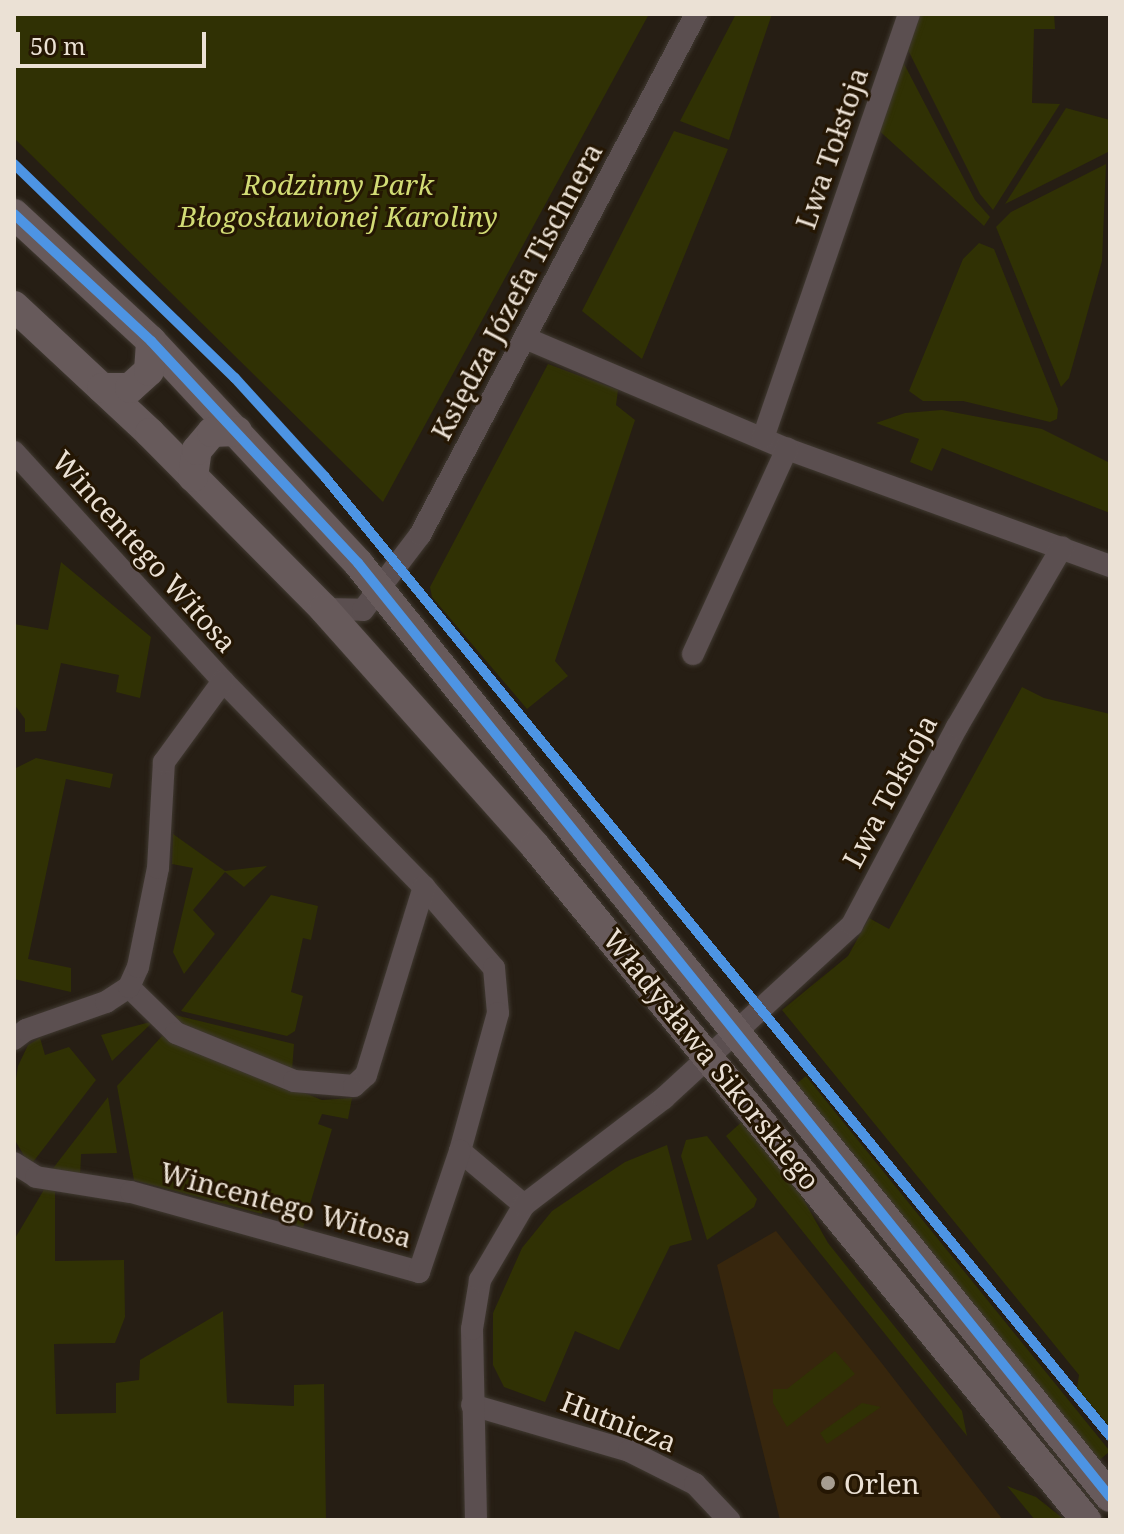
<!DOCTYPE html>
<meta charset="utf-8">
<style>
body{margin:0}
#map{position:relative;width:1124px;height:1534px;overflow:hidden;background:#261e14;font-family:"Noto Serif",serif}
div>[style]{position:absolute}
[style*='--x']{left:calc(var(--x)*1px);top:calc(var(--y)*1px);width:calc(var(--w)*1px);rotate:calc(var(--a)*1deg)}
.built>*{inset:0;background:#37260d}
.green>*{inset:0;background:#303104;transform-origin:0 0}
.roads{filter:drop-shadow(0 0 2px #403931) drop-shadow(0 0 2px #403931)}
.street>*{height:22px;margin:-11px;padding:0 11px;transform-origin:11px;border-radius:11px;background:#5b4f50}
.secondary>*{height:30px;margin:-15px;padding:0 15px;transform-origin:15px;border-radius:15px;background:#675a5b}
.cycleway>*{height:10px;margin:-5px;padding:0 5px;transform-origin:5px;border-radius:5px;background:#4d94e3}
.dots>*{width:22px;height:22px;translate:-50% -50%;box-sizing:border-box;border:4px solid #241603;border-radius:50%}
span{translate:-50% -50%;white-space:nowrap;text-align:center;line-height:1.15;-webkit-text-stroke:6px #241603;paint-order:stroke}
.street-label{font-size:28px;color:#ebe1d5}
.park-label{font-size:28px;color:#d2dc75;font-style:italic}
.poi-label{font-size:28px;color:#ebe1d5}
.left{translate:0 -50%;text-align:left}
.frame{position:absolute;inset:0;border:16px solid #ebe1d5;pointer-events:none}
.scale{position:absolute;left:16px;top:32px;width:190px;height:36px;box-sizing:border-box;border:4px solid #ebe1d5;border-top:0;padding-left:10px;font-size:24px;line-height:28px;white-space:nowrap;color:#ebe1d5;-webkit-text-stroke:6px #241603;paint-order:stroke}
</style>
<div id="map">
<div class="built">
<div style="clip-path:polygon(776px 1231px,880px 1361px,1003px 1520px,780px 1520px,717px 1265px)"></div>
</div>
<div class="green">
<div style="clip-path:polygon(14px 14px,649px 14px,383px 502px,14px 138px)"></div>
<div style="clip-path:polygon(736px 14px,772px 14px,729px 140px,680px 121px)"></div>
<div style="clip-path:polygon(914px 14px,1054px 14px,1055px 29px,1034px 29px,1032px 103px,1060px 104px,993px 210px,980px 194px,904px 42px)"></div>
<div style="clip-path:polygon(900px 56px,975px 200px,990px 217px,984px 226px,875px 127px)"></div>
<div style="clip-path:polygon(1066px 108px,1110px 120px,1110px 151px,1005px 204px)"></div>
<div style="clip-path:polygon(674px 131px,728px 149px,642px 359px,582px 311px)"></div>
<div style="clip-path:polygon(1106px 164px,1102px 261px,1069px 378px,1061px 387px,996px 227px,1011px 212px)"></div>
<div style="clip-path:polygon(979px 243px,994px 249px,1058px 409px,1057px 419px,1050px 422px,963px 401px,923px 401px,909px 391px,963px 259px)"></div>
<div style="clip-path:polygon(548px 364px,618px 390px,616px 405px,635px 420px,555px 661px,568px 676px,527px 709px,432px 597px,430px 587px)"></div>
<div style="clip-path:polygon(942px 410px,1042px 429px,1110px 463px,1110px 513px,942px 448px,932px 471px,910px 462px,919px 439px,876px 423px,905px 413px)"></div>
<div style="clip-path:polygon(61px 562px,151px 637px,140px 698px,116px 692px,119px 675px,61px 663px,46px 731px,25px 732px,25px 719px,14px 704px,14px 624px,48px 630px)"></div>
<div style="clip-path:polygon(1022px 687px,1044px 698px,1110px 714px,1110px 1427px,1077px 1388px,1079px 1375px,782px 1010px,848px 956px,869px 918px,889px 929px)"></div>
<div style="clip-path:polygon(36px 758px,113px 774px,110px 788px,66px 779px,28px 959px,71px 968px,71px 992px,14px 979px,14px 769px)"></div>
<div style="clip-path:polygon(173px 834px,225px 871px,267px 866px,244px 887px,225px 872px,193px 910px,215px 934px,184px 974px,173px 952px,193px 868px,172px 864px)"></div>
<div style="clip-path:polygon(271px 895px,318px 906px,311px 940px,303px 938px,291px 992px,303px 996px,295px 1031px,287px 1036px,181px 1011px)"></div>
<div style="clip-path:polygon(175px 1015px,294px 1044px,292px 1070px,178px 1022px)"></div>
<div style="clip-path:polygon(154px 1021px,112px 1061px,101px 1035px)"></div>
<div style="clip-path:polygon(162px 1036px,322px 1100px,352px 1098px,348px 1119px,322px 1114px,318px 1124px,332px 1129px,303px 1228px,296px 1225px,301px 1206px,268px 1195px,262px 1214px,134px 1180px,117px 1086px)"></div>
<div style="clip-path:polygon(40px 1038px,45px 1055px,69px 1047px,96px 1080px,30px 1166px,16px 1142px,14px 1092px,18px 1066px,28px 1045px)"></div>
<div style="left:806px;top:1076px;width:483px;height:14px;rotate:51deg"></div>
<div style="clip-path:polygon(108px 1097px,117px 1153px,81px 1154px,80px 1179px,51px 1171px)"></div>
<div style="clip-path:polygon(744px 1120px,788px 1172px,828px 1243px,962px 1411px,967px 1436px,726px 1136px)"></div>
<div style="clip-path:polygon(707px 1136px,757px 1199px,754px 1207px,707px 1240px,681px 1156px,686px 1140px)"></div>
<div style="clip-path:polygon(667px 1145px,692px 1240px,670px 1246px,619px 1350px,575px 1331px,545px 1402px,504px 1387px,493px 1365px,493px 1313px,522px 1248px,552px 1211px,625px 1162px)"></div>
<div style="clip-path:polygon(45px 1188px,55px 1191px,55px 1261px,124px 1260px,125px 1317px,115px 1343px,54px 1344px,56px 1414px,116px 1413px,116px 1383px,139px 1380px,140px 1360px,223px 1311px,227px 1403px,294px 1406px,294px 1385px,324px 1384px,326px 1520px,14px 1520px,14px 1240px)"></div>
<div style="clip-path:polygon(835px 1351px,855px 1374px,787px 1427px,773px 1403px,773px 1389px,787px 1389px)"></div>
<div style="clip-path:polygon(862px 1403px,881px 1407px,827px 1444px,820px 1433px)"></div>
<div style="clip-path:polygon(1007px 1486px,1036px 1497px,1065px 1520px,1035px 1520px)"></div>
</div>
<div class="roads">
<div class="street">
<div style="--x:525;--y:338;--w:285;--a:23"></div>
<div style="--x:787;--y:449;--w:344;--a:19.9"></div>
<div style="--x:763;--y:438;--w:448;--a:-71"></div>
<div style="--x:14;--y:452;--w:310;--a:47.6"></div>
<div style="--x:223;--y:681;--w:288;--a:45.7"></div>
<div style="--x:424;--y:887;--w:107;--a:49.2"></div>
<div style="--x:494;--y:968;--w:45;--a:84.9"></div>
<div style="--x:498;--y:1013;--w:143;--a:105.4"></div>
<div style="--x:460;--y:1151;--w:84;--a:40.2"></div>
<div style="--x:324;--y:609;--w:39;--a:1"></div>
<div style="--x:363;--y:610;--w:94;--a:-52.8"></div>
<div style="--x:420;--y:535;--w:590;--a:-62.09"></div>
<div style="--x:693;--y:654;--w:226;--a:-65.4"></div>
<div style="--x:129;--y:987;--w:66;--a:44.4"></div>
<div style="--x:176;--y:1033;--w:127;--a:22.1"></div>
<div style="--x:294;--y:1081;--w:60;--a:4.8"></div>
<div style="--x:354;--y:1086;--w:16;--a:-43"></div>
<div style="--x:366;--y:1075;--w:197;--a:-72.9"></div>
<div style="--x:14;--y:1039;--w:15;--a:-37"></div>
<div style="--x:26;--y:1030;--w:85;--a:-19.3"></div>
<div style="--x:106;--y:1002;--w:27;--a:-33"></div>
<div style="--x:129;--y:987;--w:22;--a:-66"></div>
<div style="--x:138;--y:967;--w:101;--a:-78.6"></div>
<div style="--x:158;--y:868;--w:106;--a:-86.8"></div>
<div style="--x:164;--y:762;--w:100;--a:-53.9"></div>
<div style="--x:14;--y:1163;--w:26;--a:32"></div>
<div style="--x:36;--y:1177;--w:96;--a:9"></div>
<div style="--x:131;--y:1192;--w:299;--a:15.5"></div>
<div style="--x:419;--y:1272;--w:128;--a:-71.3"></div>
<div style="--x:472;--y:1405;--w:164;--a:16.3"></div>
<div style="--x:629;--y:1451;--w:74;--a:26.6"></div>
<div style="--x:695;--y:1484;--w:50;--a:46.6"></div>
<div style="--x:476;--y:1520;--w:191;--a:-91.2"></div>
<div style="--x:472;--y:1329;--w:50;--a:-80.7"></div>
<div style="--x:480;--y:1280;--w:87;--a:-59.6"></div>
<div style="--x:524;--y:1205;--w:176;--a:-37.4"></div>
<div style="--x:664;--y:1098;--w:255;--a:-42.6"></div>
<div style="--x:852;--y:925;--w:224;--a:-62.1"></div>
<div style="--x:957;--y:727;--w:208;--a:-59.7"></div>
</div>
<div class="secondary">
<div style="--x:14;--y:214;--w:187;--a:42.8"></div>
<div style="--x:151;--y:341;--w:304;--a:47"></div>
<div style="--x:358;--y:563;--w:1199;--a:51.16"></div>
<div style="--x:14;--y:306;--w:186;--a:43"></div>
<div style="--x:150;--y:433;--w:247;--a:45.3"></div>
<div style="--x:324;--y:609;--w:317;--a:48.3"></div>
<div style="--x:535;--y:846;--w:871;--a:50.73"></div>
<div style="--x:102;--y:388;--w:28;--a:0"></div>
<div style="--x:130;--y:388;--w:25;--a:-42"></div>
<div style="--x:149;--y:371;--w:30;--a:-86"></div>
<div style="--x:193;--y:477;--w:27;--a:-82"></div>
<div style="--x:197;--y:450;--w:23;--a:-50"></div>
<div style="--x:212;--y:432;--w:25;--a:-2"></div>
</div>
</div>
<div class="cycleway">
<div style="--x:14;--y:164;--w:308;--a:44.1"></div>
<div style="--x:235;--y:378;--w:134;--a:47.7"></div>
<div style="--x:325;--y:477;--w:1239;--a:50.7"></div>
<div style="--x:14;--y:214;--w:187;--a:42.8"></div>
<div style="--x:151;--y:341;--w:304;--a:47"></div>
<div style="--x:358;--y:563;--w:1199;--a:51.16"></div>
</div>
<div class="dots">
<div style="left:828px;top:1483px;background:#a69d91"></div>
</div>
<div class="street-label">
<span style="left:831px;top:148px;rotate:-71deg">Lwa Tołstoja</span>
<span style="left:516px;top:291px;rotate:-62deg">Księdza Józefa Tischnera</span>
<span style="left:145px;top:551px;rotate:48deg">Wincentego Witosa</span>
<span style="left:889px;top:791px;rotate:-62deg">Lwa Tołstoja</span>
<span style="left:712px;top:1059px;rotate:51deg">Władysława Sikorskiego</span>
<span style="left:286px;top:1204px;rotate:15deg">Wincentego Witosa</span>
<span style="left:619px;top:1421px;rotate:21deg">Hutnicza</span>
</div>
<div class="park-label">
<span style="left:338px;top:200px">Rodzinny Park<br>Błogosławionej Karoliny</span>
</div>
<div class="poi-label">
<span class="left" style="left:844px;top:1483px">Orlen</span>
</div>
<div class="frame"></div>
<div class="scale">50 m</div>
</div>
